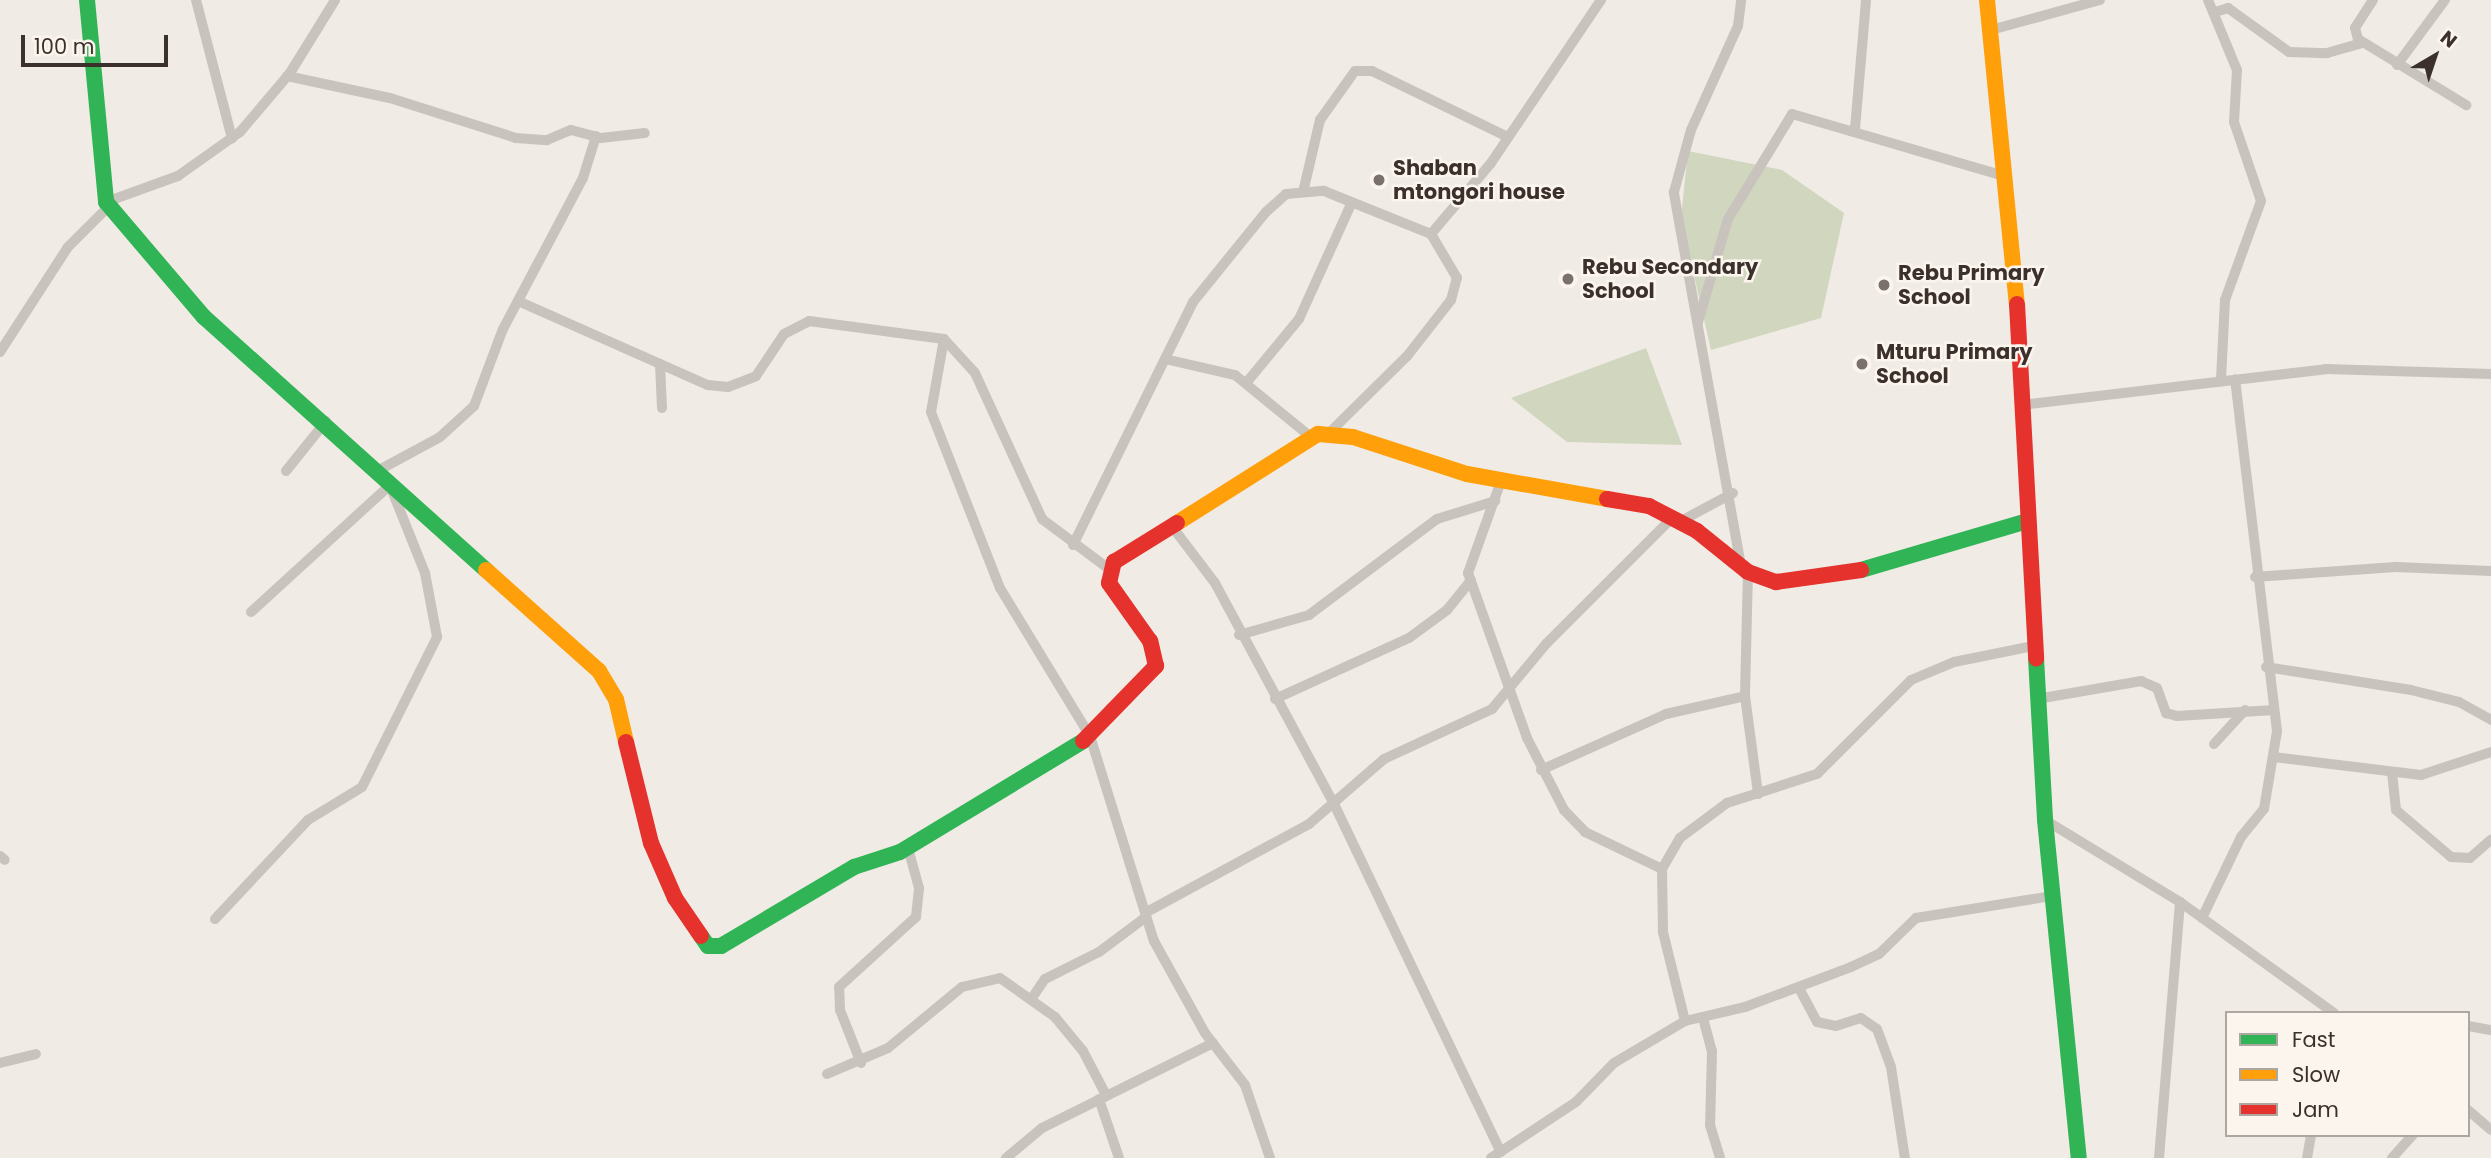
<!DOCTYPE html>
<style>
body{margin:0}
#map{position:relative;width:2491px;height:1158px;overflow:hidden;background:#f0ebe5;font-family:Poppins,sans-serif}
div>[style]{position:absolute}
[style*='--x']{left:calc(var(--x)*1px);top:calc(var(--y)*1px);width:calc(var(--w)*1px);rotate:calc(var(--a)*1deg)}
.green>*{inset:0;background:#d1d6bf}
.street>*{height:10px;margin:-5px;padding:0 5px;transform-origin:5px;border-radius:5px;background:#c9c3be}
.fast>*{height:16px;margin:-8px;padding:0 8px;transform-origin:8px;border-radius:8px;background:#30b455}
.slow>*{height:16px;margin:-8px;padding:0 8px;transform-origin:8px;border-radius:8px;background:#ff9f0a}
.jam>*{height:16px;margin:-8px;padding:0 8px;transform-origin:8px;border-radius:8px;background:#e5322d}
.dots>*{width:19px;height:19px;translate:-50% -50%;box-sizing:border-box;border:4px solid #fbf5ee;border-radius:50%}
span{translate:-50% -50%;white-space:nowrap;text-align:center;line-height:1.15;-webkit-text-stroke:5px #fbf5ee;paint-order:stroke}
.poi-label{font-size:21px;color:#3b302b;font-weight:700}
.left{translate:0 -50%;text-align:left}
.legend{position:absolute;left:2225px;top:1011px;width:245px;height:126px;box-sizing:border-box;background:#fbf5ee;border:2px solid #aea6a0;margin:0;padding:9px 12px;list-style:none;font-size:21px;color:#3b302b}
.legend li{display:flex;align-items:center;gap:14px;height:35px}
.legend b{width:35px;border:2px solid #aea6a0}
.north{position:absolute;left:2400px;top:21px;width:70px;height:70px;-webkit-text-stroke:5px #fbf5ee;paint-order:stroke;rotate:39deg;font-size:19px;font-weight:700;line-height:28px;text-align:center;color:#3b302b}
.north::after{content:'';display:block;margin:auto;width:24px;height:32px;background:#3b302b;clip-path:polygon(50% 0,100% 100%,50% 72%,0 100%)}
.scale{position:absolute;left:21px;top:35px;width:147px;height:32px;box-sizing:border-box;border:4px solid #3b302b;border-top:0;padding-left:9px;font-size:21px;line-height:24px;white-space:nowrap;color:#3b302b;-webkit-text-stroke:5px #fbf5ee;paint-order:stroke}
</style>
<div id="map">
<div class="green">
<div style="clip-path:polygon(1688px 151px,1782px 170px,1844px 213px,1821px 318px,1711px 350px,1681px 218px)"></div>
<div style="clip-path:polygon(1646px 348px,1682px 445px,1567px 442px,1511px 398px)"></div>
</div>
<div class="street">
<div style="--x:196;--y:0;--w:143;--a:75.4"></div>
<div style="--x:2208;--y:0;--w:76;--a:67.5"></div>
<div style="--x:2237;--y:70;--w:52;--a:93.3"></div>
<div style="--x:2234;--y:122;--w:83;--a:71.1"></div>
<div style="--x:2261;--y:201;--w:105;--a:110"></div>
<div style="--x:2225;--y:300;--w:80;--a:92.9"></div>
<div style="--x:2373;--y:0;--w:33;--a:123"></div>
<div style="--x:2355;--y:28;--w:11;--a:75"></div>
<div style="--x:2358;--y:39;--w:127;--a:31.4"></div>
<div style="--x:2215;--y:12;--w:14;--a:-17"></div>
<div style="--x:2228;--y:8;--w:75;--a:35.8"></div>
<div style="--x:2289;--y:52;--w:38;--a:2"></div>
<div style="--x:2327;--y:53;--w:36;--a:-16"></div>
<div style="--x:1991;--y:30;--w:113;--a:-15.4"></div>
<div style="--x:2397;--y:65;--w:81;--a:-53.6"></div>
<div style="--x:287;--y:76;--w:105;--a:12.1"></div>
<div style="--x:390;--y:98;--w:132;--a:17.6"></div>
<div style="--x:516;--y:138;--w:31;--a:4"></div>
<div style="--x:547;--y:140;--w:26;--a:-23"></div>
<div style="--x:571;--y:130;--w:31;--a:15"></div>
<div style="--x:601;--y:138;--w:44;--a:-6.5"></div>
<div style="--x:1855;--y:129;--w:129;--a:-85.1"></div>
<div style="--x:1304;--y:188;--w:70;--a:-76.8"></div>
<div style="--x:1320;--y:120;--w:60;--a:-54.5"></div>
<div style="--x:1355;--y:71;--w:17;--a:0"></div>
<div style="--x:1372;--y:71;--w:151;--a:25.9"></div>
<div style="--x:106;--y:202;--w:77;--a:-19.9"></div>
<div style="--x:178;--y:176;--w:76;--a:-35.4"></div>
<div style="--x:240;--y:132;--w:77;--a:-49.7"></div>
<div style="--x:290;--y:73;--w:86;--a:-58.3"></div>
<div style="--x:518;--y:301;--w:208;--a:23.9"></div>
<div style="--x:708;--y:385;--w:20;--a:6"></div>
<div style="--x:728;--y:387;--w:30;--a:-21"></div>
<div style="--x:756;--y:376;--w:50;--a:-56.3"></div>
<div style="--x:784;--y:334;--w:28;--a:-27"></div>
<div style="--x:809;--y:321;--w:136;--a:7.6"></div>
<div style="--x:944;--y:339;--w:46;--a:47.6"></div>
<div style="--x:975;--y:373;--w:161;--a:65.3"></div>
<div style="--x:1042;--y:519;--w:84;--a:36.7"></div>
<div style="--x:1698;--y:322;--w:107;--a:-73.8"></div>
<div style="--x:1728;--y:219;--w:123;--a:-58.6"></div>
<div style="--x:1792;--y:114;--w:224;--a:16.3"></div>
<div style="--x:944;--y:339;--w:74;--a:100.1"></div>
<div style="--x:931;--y:412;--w:189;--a:68.6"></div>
<div style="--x:1000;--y:588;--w:173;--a:58.7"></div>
<div style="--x:1090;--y:736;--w:215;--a:72.7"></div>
<div style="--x:1154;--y:941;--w:105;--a:61"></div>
<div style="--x:1205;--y:1033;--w:66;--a:52.4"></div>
<div style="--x:1245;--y:1085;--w:77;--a:71.1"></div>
<div style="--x:0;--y:352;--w:125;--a:-57.1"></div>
<div style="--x:68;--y:247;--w:58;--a:-45"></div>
<div style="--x:1165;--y:359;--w:72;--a:12.9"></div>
<div style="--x:1235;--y:375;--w:99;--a:39.3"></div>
<div style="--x:660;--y:364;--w:44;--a:87.4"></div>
<div style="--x:1247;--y:382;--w:82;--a:-50.5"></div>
<div style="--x:1299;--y:319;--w:128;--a:-65.6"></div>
<div style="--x:2021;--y:405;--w:307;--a:-6.7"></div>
<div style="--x:2326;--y:369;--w:165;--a:1.7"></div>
<div style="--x:1328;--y:434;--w:112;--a:-44.6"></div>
<div style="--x:1408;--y:355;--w:70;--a:-52"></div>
<div style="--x:1451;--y:300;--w:23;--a:-75"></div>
<div style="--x:1457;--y:278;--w:51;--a:-120.6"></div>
<div style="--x:381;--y:469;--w:67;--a:-28.5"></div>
<div style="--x:440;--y:437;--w:46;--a:-42.4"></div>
<div style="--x:474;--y:406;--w:82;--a:-69.4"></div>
<div style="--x:503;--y:329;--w:171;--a:-62.1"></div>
<div style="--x:583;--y:178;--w:44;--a:-72.8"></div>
<div style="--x:286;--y:471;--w:64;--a:-51.3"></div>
<div style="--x:1501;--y:481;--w:98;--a:109.7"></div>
<div style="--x:1468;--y:573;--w:175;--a:70.3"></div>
<div style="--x:1527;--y:738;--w:81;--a:62.8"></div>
<div style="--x:1564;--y:810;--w:30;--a:46"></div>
<div style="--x:1585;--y:832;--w:85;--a:25.7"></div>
<div style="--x:1681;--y:521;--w:59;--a:-28.3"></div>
<div style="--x:1174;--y:529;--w:68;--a:52.8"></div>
<div style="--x:1215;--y:583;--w:251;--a:61.7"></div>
<div style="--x:1334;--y:804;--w:386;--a:64.4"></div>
<div style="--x:1073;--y:545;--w:271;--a:-63.7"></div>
<div style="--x:1193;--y:302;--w:116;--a:-51"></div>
<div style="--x:1266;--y:212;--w:27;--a:-42"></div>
<div style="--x:1286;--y:194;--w:38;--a:-5"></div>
<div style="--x:1324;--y:191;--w:115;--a:21.9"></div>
<div style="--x:1431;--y:234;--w:93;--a:-49.8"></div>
<div style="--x:1491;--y:163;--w:197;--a:-56"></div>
<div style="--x:1741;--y:566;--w:380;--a:-100.2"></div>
<div style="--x:1674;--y:192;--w:64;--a:-74.7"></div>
<div style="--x:1691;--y:130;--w:114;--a:-65.7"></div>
<div style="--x:1738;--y:26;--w:26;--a:-83"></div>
<div style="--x:1748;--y:572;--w:124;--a:91.4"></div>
<div style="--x:1745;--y:696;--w:99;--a:82.4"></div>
<div style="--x:2255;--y:577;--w:141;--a:-4.1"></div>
<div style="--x:2396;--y:567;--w:95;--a:2.4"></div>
<div style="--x:251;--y:612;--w:188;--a:-42.4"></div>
<div style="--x:1239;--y:635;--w:73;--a:-15.9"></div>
<div style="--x:1309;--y:615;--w:160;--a:-36.9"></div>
<div style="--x:1437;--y:519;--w:61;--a:-17.2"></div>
<div style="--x:2266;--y:667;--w:147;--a:9"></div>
<div style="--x:2411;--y:690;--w:49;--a:14"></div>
<div style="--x:2459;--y:702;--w:37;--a:29"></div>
<div style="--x:1275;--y:699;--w:147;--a:-24.5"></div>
<div style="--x:1409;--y:638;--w:47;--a:-36.4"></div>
<div style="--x:1447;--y:610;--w:38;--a:-51"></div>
<div style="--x:2037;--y:699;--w:106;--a:-9.8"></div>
<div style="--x:2141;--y:681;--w:17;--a:24"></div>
<div style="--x:2157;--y:688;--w:27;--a:70"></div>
<div style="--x:2166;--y:713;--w:11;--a:15"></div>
<div style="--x:2177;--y:716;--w:97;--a:-3.5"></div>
<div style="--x:2214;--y:744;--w:46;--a:-47.6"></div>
<div style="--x:2274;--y:757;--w:148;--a:7"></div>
<div style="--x:2421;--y:775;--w:74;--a:-18.2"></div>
<div style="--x:1541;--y:770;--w:137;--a:-24.1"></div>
<div style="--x:1666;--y:714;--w:81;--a:-12.8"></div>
<div style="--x:2392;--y:772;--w:38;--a:84"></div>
<div style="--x:2396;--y:810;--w:72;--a:40.5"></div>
<div style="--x:2451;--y:857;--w:19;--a:3"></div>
<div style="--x:2470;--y:858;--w:28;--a:-41"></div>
<div style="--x:2045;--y:820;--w:158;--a:31.3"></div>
<div style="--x:2180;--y:902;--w:190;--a:35.8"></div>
<div style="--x:0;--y:856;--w:6;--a:39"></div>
<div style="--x:1145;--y:913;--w:187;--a:-28.5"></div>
<div style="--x:1309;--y:824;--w:99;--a:-40.9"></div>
<div style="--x:1384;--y:759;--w:119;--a:-24.8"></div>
<div style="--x:1492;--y:709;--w:85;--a:-50.3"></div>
<div style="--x:1546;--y:644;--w:180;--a:-45"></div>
<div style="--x:2202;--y:918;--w:90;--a:-64.3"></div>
<div style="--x:2241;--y:837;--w:36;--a:-51"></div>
<div style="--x:2264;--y:809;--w:79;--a:-80.5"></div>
<div style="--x:2277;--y:731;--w:354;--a:-96.8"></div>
<div style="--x:215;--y:919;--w:136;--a:-46.8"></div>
<div style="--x:308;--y:820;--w:63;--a:-31.4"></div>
<div style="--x:362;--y:787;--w:168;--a:-63.4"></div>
<div style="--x:437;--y:637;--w:65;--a:-100.6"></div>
<div style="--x:425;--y:573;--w:92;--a:-111.8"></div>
<div style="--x:1799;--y:988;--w:38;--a:62"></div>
<div style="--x:1817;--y:1022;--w:19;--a:12"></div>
<div style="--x:1836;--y:1026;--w:26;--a:-18"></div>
<div style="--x:1861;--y:1018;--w:19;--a:35"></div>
<div style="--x:1877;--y:1029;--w:40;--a:69.8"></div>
<div style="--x:1891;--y:1067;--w:92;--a:81.3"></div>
<div style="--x:1032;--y:998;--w:23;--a:-56"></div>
<div style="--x:1045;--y:979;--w:60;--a:-26.6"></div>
<div style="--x:1099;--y:952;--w:59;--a:-36.7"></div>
<div style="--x:1703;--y:1018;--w:34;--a:75"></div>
<div style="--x:1712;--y:1051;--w:74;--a:91.5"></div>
<div style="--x:1710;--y:1125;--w:34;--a:73"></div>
<div style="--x:1685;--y:1021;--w:92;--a:-103.9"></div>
<div style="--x:1663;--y:932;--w:63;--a:-90.9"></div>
<div style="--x:1662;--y:869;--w:36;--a:-60"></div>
<div style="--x:1680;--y:838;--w:59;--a:-36.7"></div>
<div style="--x:1727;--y:803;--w:95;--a:-17.9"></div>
<div style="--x:1817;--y:774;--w:133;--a:-45"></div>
<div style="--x:1911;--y:680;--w:47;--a:-22.7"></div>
<div style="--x:1954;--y:662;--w:81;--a:-11.4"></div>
<div style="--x:2468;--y:1026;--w:23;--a:10"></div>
<div style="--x:0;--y:1063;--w:37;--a:-14"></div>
<div style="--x:861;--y:1063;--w:57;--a:-111.6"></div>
<div style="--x:840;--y:1010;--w:23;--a:-92"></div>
<div style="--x:839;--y:987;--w:104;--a:-42.3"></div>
<div style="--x:916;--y:917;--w:29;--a:-84"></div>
<div style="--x:919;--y:888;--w:41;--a:-105.4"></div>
<div style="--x:827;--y:1074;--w:66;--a:-23.1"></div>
<div style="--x:888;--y:1048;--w:96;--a:-39.5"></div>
<div style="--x:962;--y:987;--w:39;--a:-13"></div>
<div style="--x:1000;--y:978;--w:67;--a:35.3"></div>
<div style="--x:1055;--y:1017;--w:44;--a:50.5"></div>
<div style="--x:1083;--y:1051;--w:50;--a:62.4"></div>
<div style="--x:1099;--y:1099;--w:62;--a:71.3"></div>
<div style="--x:2468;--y:1110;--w:30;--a:41"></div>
<div style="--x:1006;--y:1158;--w:47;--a:-39.8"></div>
<div style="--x:1042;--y:1128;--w:191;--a:-26.4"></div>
<div style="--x:1491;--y:1158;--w:102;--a:-33.4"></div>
<div style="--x:1576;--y:1102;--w:54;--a:-45.7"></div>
<div style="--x:1614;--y:1063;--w:82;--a:-30.6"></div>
<div style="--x:1685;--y:1021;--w:62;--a:-13.1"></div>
<div style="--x:1745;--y:1007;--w:113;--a:-20.7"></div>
<div style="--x:1851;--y:967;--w:31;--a:-25"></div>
<div style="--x:1879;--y:954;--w:52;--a:-44.2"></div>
<div style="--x:1916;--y:918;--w:138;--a:-9.2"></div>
<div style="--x:2159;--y:1158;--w:257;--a:-85.3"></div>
<div style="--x:2307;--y:1158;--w:23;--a:-80"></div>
<div style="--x:2392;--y:1158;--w:31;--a:-48"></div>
</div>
<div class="fast">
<div style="--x:87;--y:0;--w:203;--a:84.6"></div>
<div style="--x:106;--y:202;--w:151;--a:49.6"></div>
<div style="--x:204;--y:317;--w:379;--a:41.9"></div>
<div style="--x:1861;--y:570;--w:173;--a:-16.4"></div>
<div style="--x:2036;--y:658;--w:162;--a:86.8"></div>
<div style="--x:2045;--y:820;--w:340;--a:84.3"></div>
<div style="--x:701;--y:936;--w:12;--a:55"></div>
<div style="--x:708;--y:946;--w:13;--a:0"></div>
<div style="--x:721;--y:946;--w:155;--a:-30.7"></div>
<div style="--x:854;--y:867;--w:48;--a:-18.1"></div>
<div style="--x:900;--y:852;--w:214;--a:-31.2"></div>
</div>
<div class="slow">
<div style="--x:1987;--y:0;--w:305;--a:84.4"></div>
<div style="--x:1177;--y:523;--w:167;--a:-32.3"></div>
<div style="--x:1318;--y:434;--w:35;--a:5"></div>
<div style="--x:1353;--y:437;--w:120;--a:18"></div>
<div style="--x:1467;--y:474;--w:142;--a:10.1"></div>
<div style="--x:486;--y:570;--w:152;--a:41.8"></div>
<div style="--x:599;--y:671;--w:33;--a:59"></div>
<div style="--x:616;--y:699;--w:44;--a:76.9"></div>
</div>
<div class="jam">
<div style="--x:2017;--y:304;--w:355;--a:86.9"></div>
<div style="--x:1607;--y:499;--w:43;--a:9.5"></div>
<div style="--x:1649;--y:506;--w:54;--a:27.5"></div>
<div style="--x:1697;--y:531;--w:65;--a:38.8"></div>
<div style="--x:1748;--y:572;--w:30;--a:20"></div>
<div style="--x:1776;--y:582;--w:86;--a:-8"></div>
<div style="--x:1083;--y:741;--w:105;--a:-45.8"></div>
<div style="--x:1156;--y:666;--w:26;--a:-103"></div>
<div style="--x:1150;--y:641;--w:71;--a:-125.3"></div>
<div style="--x:1109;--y:583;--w:22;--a:-77"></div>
<div style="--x:1114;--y:562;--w:74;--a:-31.8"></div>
<div style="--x:626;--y:742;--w:104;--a:76.1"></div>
<div style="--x:651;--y:843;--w:60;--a:66.4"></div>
<div style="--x:675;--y:898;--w:46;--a:55.6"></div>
</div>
<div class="dots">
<div style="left:1379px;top:180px;background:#7a716c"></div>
<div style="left:1568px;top:279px;background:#7a716c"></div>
<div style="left:1884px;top:285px;background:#7a716c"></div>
<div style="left:1862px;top:364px;background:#7a716c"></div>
</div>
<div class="poi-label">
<span class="left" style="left:1393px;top:180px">Shaban<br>mtongori house</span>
<span class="left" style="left:1582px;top:279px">Rebu Secondary<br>School</span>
<span class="left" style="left:1898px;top:285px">Rebu Primary<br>School</span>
<span class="left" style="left:1876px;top:364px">Mturu Primary<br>School</span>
</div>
<ul class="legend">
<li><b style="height:9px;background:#30b455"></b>Fast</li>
<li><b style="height:9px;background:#ff9f0a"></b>Slow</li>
<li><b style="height:9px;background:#e5322d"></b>Jam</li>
</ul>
<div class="north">N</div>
<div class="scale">100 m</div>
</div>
